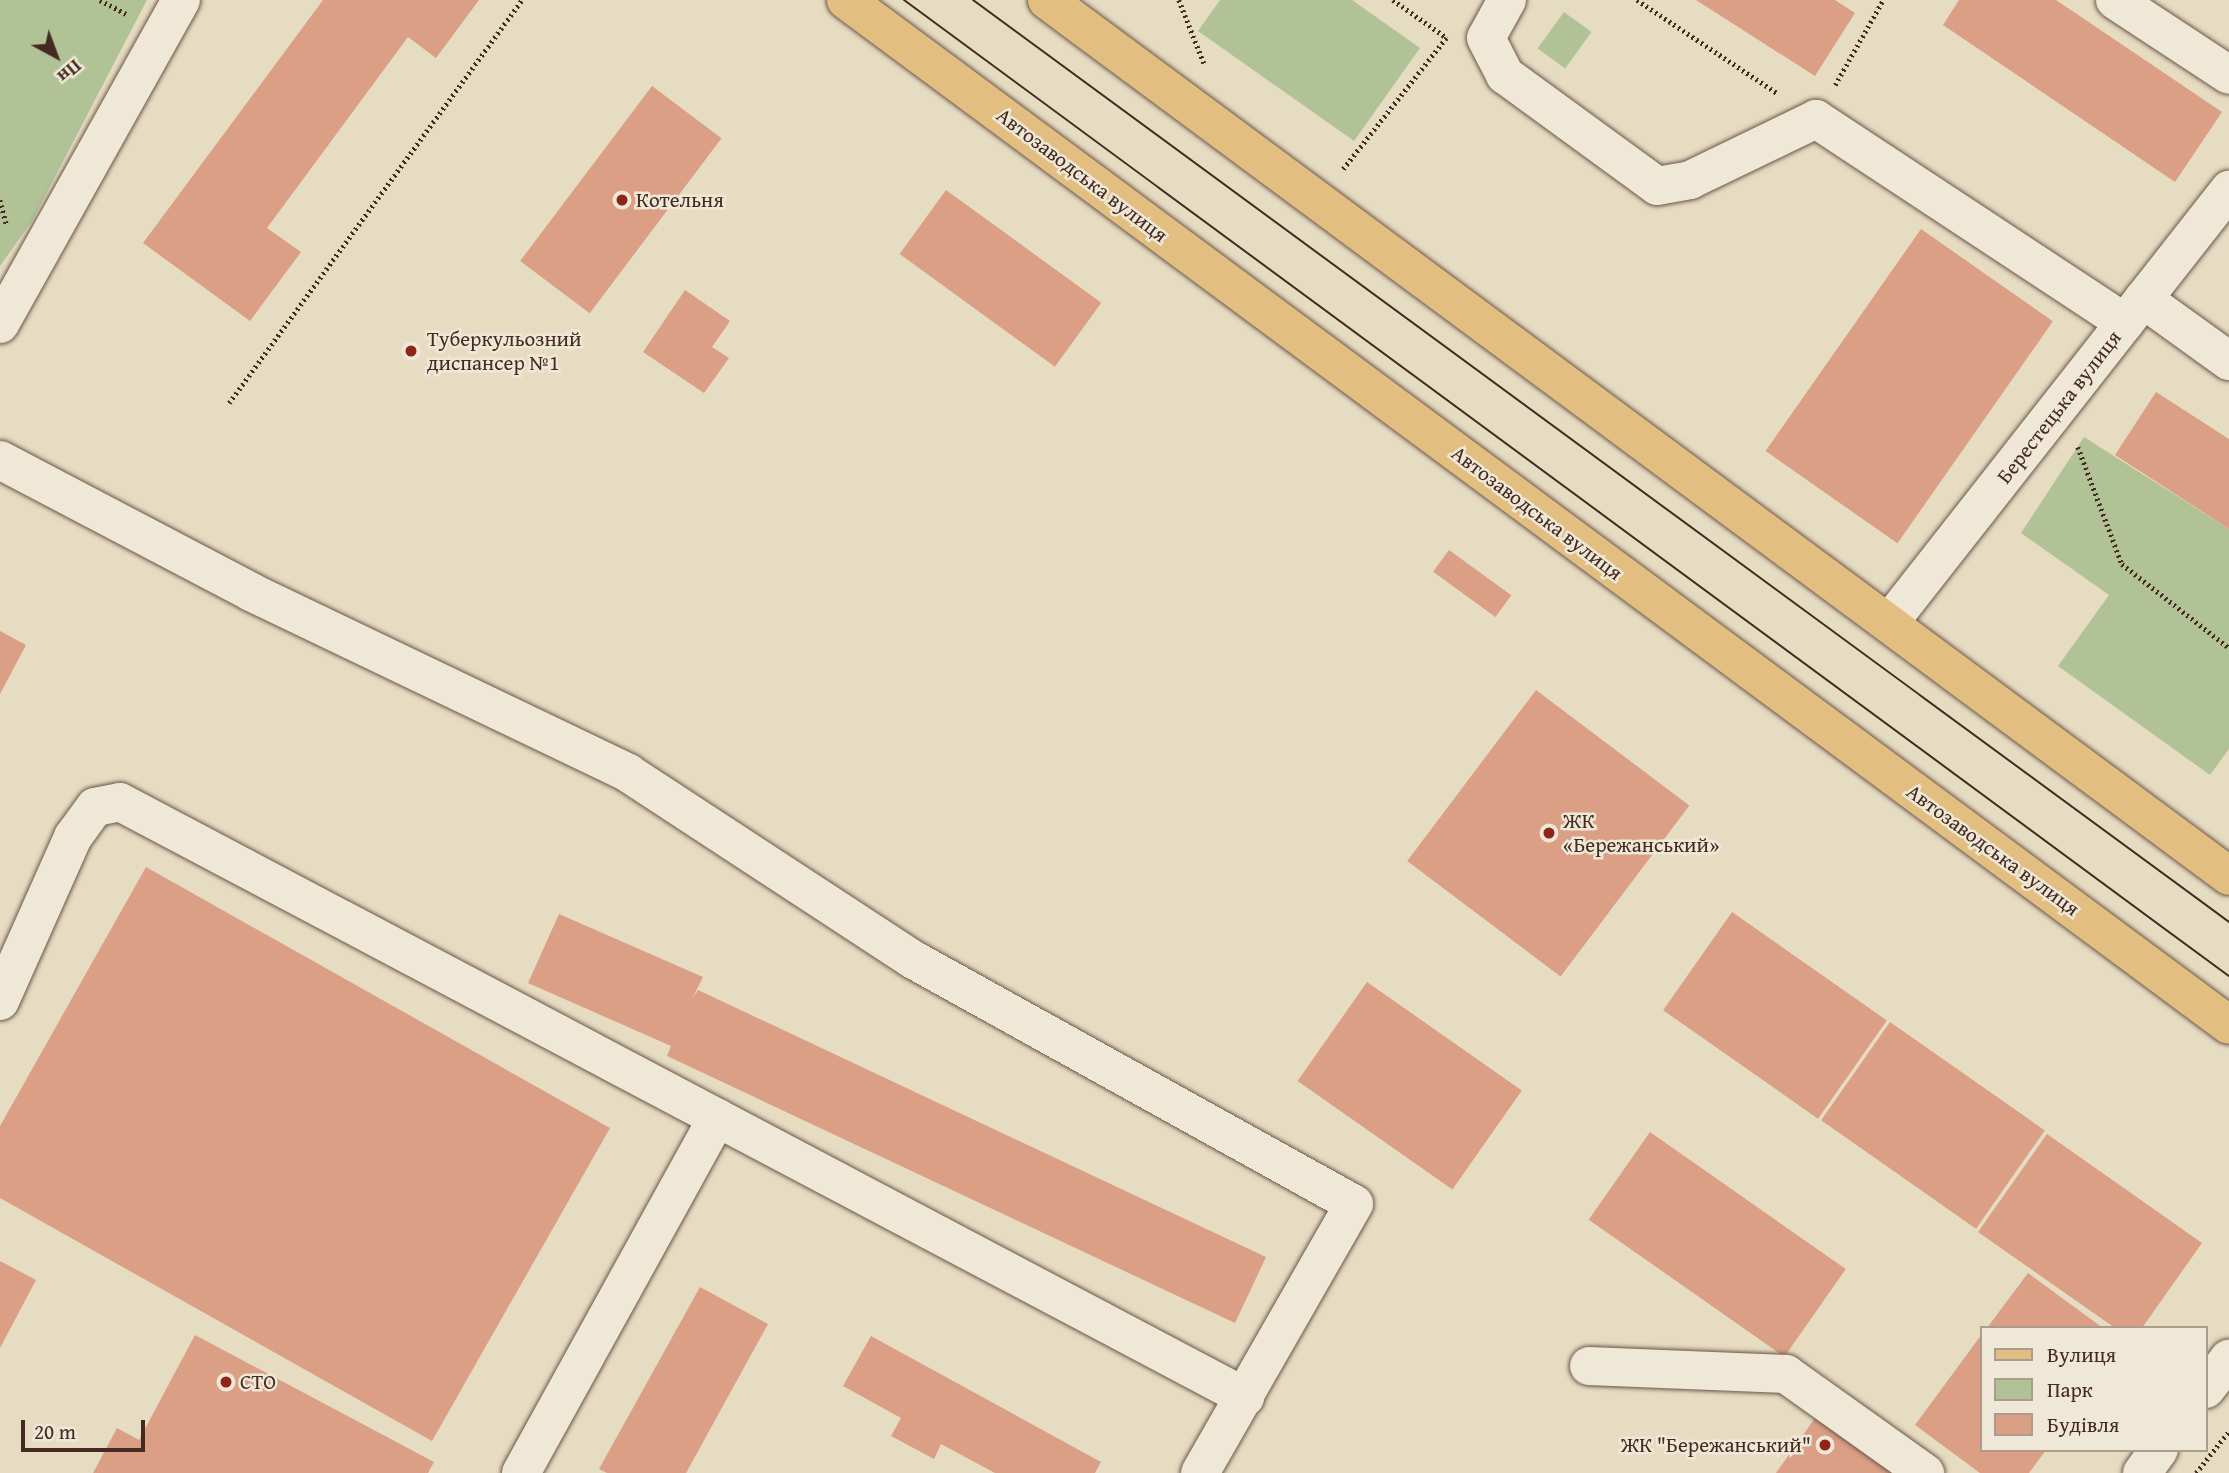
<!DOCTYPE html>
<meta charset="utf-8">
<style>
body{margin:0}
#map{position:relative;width:2229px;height:1473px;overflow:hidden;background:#e6dcc2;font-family:"Gentium Book Plus",serif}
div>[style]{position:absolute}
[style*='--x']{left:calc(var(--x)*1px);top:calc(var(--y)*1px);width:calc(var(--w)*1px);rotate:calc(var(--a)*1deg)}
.green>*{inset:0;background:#b1c297;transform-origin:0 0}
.building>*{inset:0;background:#da9f85;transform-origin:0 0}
.path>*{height:4.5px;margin-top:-2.25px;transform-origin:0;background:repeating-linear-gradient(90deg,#442a21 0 2px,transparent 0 5.5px)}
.roads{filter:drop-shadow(0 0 2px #6c5649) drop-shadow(0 0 2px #6c5649)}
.minor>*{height:38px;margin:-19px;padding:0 19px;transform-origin:19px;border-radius:19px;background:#efe8d7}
.major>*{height:38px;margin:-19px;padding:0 19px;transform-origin:19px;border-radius:19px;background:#e3be81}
.tram>*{height:2px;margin:-1px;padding:0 1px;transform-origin:1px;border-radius:1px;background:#442a21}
.dots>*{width:19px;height:19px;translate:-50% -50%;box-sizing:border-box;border:4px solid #efe8d7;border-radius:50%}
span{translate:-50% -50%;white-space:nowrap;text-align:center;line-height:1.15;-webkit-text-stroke:5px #efe8d7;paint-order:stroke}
.street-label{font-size:21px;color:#442a21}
.poi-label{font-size:21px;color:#442a21}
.left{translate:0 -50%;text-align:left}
.right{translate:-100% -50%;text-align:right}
.legend{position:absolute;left:1980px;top:1326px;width:228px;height:126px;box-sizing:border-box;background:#efe8d7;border:2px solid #ab9c8e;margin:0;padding:9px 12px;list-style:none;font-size:21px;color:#442a21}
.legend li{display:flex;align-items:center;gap:14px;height:35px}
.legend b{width:35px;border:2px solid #ab9c8e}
.north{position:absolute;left:21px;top:21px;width:70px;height:70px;-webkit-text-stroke:5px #efe8d7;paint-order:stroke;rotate:139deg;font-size:19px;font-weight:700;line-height:28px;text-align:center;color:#442a21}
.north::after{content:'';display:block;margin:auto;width:24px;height:32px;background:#442a21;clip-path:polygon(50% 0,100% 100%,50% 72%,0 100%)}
.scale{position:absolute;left:21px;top:1420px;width:124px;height:32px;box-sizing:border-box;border:4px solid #442a21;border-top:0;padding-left:9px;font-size:21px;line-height:24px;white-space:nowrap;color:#442a21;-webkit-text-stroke:5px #efe8d7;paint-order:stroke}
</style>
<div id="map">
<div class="green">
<div style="clip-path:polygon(0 0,147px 0,32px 221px,0 266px)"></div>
<div style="clip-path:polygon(1220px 0,1352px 0,1420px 48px,1354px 141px,1198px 31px)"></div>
<div style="left:1564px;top:12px;width:34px;height:45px;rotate:36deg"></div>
<div style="clip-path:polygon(2084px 437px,2229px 529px,2229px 749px,2210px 775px,2058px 666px,2109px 595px,2021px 533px)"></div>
</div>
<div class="building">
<div style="clip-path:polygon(323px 0,479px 0,436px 58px,408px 37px,267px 228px,301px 252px,250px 321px,143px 243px)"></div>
<div style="clip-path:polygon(1696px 0,1835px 0,1855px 13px,1815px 76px)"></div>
<div style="clip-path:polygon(1959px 0,2056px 0,2222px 112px,2175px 182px,1943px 25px)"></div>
<div style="left:652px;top:86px;width:87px;height:219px;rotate:37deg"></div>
<div style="left:946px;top:190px;width:192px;height:79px;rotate:36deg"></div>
<div style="left:1921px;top:229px;width:161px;height:271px;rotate:35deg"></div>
<div style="clip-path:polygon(685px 290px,730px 321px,712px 347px,729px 358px,704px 393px,643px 352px)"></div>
<div style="clip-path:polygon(2156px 392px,2229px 439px,2229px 529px,2115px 455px)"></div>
<div style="left:1449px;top:550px;width:77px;height:27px;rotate:36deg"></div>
<div style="clip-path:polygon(0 631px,26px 645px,0 694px)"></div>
<div style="left:1536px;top:690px;width:192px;height:214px;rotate:37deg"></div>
<div style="clip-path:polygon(146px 867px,610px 1128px,432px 1441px,0 1198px,0 1126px)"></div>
<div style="left:1732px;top:912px;width:189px;height:120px;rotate:35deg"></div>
<div style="clip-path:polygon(559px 914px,703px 977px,692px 999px,698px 990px,1266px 1257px,1235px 1323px,667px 1056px,671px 1046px,528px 983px)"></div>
<div style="left:1367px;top:982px;width:189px;height:121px;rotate:35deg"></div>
<div style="left:1890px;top:1022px;width:189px;height:120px;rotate:35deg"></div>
<div style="left:1650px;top:1132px;width:239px;height:107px;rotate:35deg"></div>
<div style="clip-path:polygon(2047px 1134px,2202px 1243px,2142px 1328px,2115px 1328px,1978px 1232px)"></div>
<div style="clip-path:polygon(0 1261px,36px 1280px,0 1348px)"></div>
<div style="clip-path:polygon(2028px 1273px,2103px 1328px,1987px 1328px)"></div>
<div style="clip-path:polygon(700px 1287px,768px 1324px,686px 1473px,607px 1473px,599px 1469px)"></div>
<div style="clip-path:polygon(1982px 1334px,1982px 1450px,2046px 1450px,2029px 1473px,1980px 1473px,1915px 1425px)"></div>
<div style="clip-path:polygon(195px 1335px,434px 1462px,428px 1473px,93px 1473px,117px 1428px,139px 1440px)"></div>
<div style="clip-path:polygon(871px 1336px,1101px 1462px,1095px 1473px,995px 1473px,941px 1444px,934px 1459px,891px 1436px,901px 1418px,843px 1386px)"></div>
<div style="clip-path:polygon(1815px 1418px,1892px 1473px,1776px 1473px)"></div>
</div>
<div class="path">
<div style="--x:100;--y:0;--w:32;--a:28"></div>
<div style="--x:1179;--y:0;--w:68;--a:68.4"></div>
<div style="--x:1393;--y:0;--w:66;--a:35.1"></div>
<div style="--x:1637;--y:0;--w:168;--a:33.6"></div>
<div style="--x:1835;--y:85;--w:98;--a:-60.5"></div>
<div style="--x:1343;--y:169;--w:167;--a:-51.8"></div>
<div style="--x:0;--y:200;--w:27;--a:75"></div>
<div style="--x:229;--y:403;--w:498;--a:-54"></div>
<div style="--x:2078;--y:447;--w:125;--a:69.4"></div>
<div style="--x:2122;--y:564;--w:136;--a:38.1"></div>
<div style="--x:2196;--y:1473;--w:53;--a:-51.8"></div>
</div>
<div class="roads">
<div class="minor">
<div style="--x:1507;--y:0;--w:43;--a:118.9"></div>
<div style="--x:1486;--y:38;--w:42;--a:62.8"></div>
<div style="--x:1505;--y:75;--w:188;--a:36.1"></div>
<div style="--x:1657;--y:186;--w:34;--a:-10"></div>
<div style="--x:1690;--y:180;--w:140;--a:-25.8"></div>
<div style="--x:1816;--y:119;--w:370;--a:33.4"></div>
<div style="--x:2115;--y:0;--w:136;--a:33.3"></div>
<div style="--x:2143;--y:299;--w:106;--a:35.8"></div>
<div style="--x:0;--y:324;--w:371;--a:-60.8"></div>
<div style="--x:0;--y:460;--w:284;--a:27.7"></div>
<div style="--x:251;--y:592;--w:418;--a:25.6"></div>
<div style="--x:628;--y:773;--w:339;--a:33.2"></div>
<div style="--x:912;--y:959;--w:505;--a:29"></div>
<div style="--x:1354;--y:1204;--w:310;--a:119.8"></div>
<div style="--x:1889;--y:623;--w:551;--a:-51.86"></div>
<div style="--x:0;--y:1001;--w:180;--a:-66"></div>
<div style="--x:73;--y:837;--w:37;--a:-54"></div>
<div style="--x:95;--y:807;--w:25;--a:-11"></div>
<div style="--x:120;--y:802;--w:1273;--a:27.87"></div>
<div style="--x:1589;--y:1366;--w:197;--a:2.3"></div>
<div style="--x:1786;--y:1374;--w:171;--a:35.5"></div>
<div style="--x:2206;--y:1389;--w:38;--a:-53"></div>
<div style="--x:521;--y:1473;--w:406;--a:-61.1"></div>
<div style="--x:2142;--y:1473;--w:29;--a:-54"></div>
</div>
<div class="major">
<div style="--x:846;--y:0;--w:1721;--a:36.54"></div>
<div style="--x:1047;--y:0;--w:1471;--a:36.54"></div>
</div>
</div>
<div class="tram">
<div style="--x:904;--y:0;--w:1646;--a:36.38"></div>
<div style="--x:973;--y:0;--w:1558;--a:36.28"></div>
</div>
<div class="dots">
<div style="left:622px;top:200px;background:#8f2418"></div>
<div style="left:411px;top:351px;background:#8f2418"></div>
<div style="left:1549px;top:833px;background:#8f2418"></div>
<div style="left:226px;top:1382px;background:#8f2418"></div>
<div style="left:1825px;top:1445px;background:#8f2418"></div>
</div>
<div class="street-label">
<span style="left:1082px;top:175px;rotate:37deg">Автозаводська вулиця</span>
<span style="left:2059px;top:407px;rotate:-52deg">Берестецька вулиця</span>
<span style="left:1537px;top:513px;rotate:37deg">Автозаводська вулиця</span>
<span style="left:1993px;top:850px;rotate:36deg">Автозаводська вулиця</span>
</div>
<div class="poi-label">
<span class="left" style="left:636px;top:200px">Котельня</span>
<span class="left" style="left:427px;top:351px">Туберкульозний<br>диспансер №1</span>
<span class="left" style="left:1563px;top:833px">ЖК<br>«Бережанський»</span>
<span class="left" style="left:240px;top:1382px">СТО</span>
<span class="right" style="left:1811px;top:1445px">ЖК "Бережанський"</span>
</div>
<ul class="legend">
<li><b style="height:9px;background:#e3be81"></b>Вулиця</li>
<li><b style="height:19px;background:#b1c297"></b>Парк</li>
<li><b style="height:19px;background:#da9f85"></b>Будівля</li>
</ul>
<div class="north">Пн</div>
<div class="scale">20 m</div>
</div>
